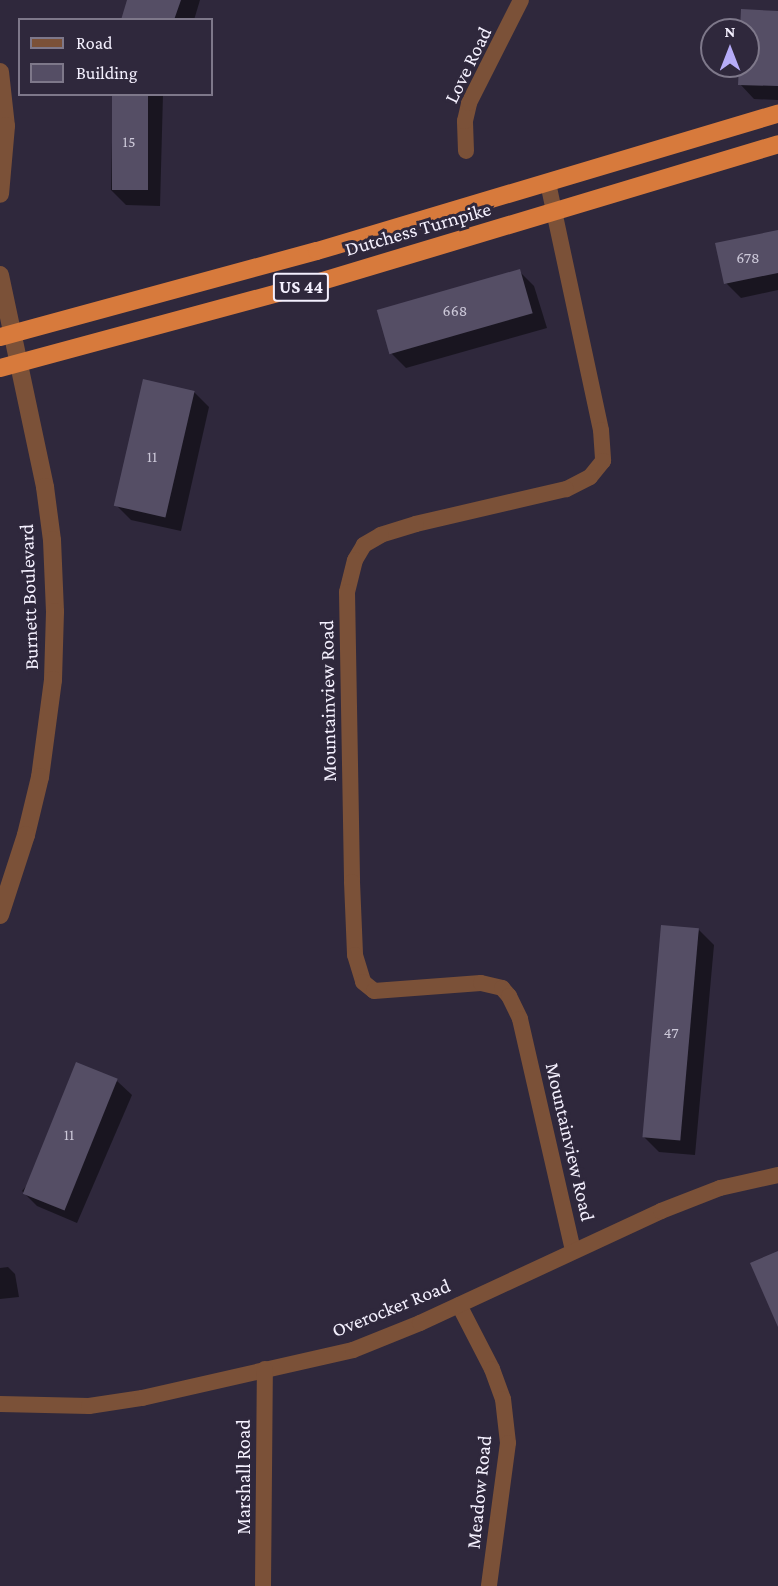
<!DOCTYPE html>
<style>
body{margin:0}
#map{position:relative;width:778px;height:1586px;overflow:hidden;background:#2f283c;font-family:"Crimson Pro",serif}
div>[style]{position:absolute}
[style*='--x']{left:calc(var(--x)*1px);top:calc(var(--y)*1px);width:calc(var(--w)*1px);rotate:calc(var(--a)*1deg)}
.shadow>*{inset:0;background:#0007}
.building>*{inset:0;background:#554e65;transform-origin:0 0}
.minor>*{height:16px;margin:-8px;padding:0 8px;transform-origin:8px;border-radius:8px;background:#7b5138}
.tertiary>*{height:18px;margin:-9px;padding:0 9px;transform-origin:9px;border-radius:9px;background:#7b5138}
.trunk>*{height:18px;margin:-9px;padding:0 9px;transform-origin:9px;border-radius:9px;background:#d77a3c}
span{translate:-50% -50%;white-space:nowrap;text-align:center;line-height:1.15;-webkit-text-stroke:6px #2f283c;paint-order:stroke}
.number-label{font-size:16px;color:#ccc8d8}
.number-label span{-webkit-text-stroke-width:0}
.shield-label span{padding:2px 4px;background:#2f283c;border:2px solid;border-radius:4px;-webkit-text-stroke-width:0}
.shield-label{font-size:18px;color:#f4f0fe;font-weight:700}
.street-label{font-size:20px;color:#f4f0fe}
.legend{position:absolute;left:18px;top:18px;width:195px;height:78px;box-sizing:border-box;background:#2f283c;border:2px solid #7e788a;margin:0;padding:8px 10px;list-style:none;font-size:18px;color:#f4f0fe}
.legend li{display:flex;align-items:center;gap:12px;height:30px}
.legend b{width:30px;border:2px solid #7e788a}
.north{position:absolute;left:700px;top:18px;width:60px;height:60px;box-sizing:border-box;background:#2f283c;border:2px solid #7e788a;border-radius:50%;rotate:0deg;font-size:16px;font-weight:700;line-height:24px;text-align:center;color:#f4f0fe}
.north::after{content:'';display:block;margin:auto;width:21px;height:27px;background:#b6acf8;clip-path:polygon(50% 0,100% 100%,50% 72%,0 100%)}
</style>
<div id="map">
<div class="shadow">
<div style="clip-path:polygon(129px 0,200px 0,194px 20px,122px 20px)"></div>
<div style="clip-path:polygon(778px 13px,778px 100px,754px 99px,740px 84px,740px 66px,748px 66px,748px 30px,742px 30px)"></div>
<div style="clip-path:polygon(113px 94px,163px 94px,160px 206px,126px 205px,111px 190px)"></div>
<div style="clip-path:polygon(778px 231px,778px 290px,741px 298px,726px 283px)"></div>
<div style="clip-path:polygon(519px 271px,534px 286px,547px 328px,406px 368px,391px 353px)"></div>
<div style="clip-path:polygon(194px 392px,209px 407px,181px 531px,131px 520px,116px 505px)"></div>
<div style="clip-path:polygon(699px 930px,714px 945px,695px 1155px,659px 1152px,644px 1137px)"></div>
<div style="clip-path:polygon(117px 1081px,132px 1095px,77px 1223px,37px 1206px,22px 1191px)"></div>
<div style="clip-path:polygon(8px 1267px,15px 1274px,19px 1297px,0 1299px,0 1268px)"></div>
</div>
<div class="building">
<div style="clip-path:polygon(127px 0,181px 0,174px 20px,121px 20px)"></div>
<div style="clip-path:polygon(741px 9px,778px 11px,778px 86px,738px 85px,739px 66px,748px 66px,748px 30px,740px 30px)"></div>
<div style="left:112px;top:94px;width:36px;height:96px"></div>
<div style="clip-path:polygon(778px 230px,778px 273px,724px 284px,715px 243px)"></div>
<div style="left:520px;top:269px;width:46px;height:149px;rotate:74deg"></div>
<div style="left:143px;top:379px;width:53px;height:130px;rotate:13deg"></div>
<div style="left:661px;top:925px;width:38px;height:213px;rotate:5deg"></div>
<div style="left:76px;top:1062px;width:45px;height:142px;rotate:22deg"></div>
<div style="clip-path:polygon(778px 1251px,778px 1327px,750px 1263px)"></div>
</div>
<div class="minor">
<div style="--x:466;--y:151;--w:30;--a:-92"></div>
<div style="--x:465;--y:121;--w:18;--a:-77"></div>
<div style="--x:469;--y:103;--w:115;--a:-63.2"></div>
<div style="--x:548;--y:183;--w:253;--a:77.9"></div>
<div style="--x:601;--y:430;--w:31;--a:86"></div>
<div style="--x:603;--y:461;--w:21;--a:129"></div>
<div style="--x:590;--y:477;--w:27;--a:153"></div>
<div style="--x:566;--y:489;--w:154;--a:166.9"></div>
<div style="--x:416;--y:524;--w:37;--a:163"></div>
<div style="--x:381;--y:535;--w:20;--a:150"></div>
<div style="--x:364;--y:545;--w:17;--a:121"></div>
<div style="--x:355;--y:560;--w:33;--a:104"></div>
<div style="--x:347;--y:592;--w:290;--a:89"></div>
<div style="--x:352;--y:882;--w:73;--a:87.6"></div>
<div style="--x:355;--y:955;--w:28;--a:73"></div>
<div style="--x:363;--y:982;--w:14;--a:39"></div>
<div style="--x:374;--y:991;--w:107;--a:-4.3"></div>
<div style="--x:481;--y:983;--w:22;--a:13"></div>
<div style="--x:502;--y:988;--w:11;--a:49"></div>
<div style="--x:509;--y:996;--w:25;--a:64"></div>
<div style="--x:520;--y:1019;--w:237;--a:77.1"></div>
<div style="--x:459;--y:1305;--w:72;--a:62.7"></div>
<div style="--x:492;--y:1369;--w:32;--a:70"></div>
<div style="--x:503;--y:1399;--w:44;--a:83.5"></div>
<div style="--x:508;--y:1443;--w:144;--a:97.6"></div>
<div style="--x:0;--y:1404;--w:89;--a:1.3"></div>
<div style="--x:89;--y:1406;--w:54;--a:-8.6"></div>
<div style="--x:142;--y:1398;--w:216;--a:-12.8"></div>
<div style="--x:353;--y:1350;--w:72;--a:-21.9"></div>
<div style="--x:420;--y:1323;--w:266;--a:-24.9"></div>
<div style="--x:661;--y:1211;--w:63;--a:-21.3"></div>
<div style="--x:720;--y:1188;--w:59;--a:-12.6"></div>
<div style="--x:263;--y:1586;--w:217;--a:-89.5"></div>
</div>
<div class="tertiary">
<div style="--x:0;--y:72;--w:54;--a:83.7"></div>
<div style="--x:6;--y:126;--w:68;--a:95"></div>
<div style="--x:0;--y:275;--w:217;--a:78"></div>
<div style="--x:45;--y:487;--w:53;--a:82.5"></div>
<div style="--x:52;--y:540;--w:72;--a:87.6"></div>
<div style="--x:55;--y:612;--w:68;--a:91.7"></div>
<div style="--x:53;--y:680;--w:98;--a:97.6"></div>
<div style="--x:40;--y:777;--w:60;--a:103.6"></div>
<div style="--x:26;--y:835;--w:84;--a:108"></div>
</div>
<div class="trunk">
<div style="--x:0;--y:337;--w:328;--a:-15.2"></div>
<div style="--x:317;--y:251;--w:481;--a:-16.6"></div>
<div style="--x:0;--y:368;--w:330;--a:-15.1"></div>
<div style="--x:319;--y:282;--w:479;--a:-16.7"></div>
</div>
<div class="number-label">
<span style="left:129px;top:142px">15</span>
<span style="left:748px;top:258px">678</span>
<span style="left:455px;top:311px">668</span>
<span style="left:152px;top:457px">11</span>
<span style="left:671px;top:1033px">47</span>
<span style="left:69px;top:1135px">11</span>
</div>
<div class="shield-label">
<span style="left:301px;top:287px">US 44</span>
</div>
<div class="street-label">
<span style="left:468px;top:65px;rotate:-64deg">Love Road</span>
<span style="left:418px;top:229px;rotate:-16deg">Dutchess Turnpike</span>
<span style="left:29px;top:597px;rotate:-92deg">Burnett Boulevard</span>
<span style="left:328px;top:701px;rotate:-91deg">Mountainview Road</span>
<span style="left:570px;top:1142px;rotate:77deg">Mountainview Road</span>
<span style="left:391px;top:1308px;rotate:-22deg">Overocker Road</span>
<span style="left:243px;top:1477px;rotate:-90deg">Marshall Road</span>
<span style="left:479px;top:1492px;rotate:-84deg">Meadow Road</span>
</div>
<ul class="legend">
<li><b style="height:8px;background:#7b5138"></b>Road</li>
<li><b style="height:16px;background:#554e65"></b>Building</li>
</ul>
<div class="north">N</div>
</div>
